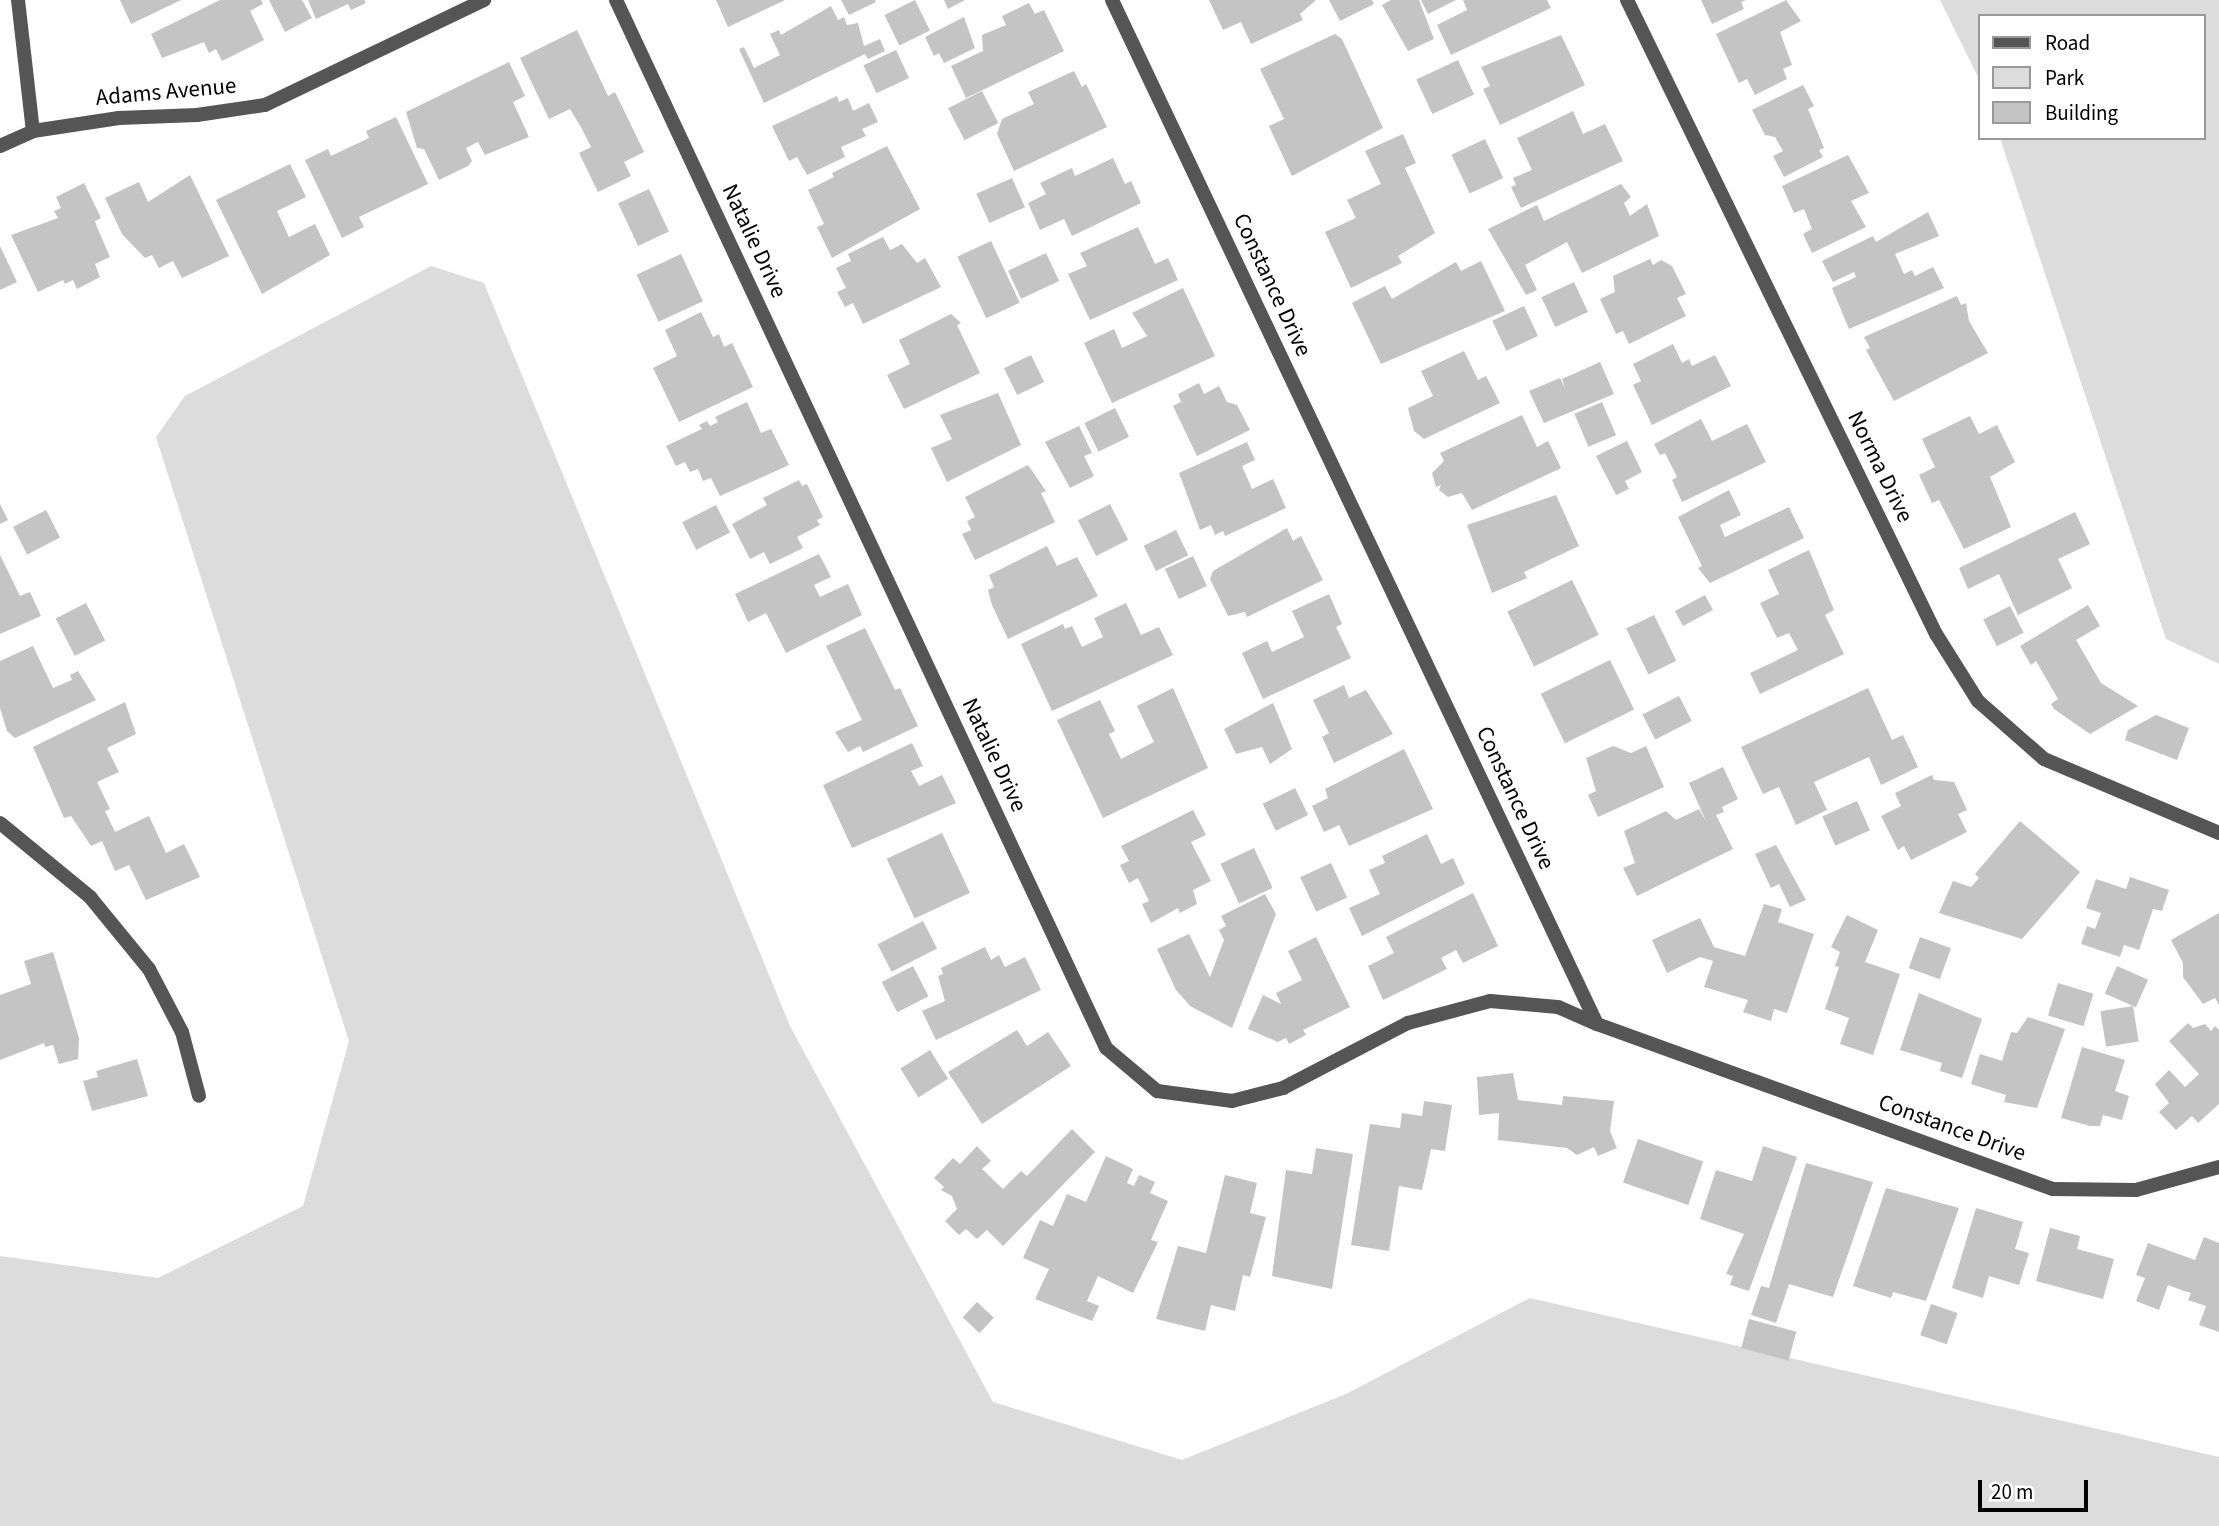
<!DOCTYPE html>
<style>
body{margin:0}
#map{position:relative;width:2219px;height:1526px;overflow:hidden;background:#fff;font-family:"Source Sans 3",sans-serif}
div>[style]{position:absolute}
[style*='--x']{left:calc(var(--x)*1px);top:calc(var(--y)*1px);width:calc(var(--w)*1px);rotate:calc(var(--a)*1deg)}
.green>*{inset:0;background:#dcdcdc}
.building>*{inset:0;background:#c4c4c4;transform-origin:0 0}
.minor>*{height:14px;margin:-7px;padding:0 7px;transform-origin:7px;border-radius:7px;background:#555}
span{translate:-50% -50%;white-space:nowrap;text-align:center;line-height:1.15;-webkit-text-stroke:6px #fff;paint-order:stroke}
.street-label{font-size:23px;color:#000}
.legend{position:absolute;left:1978px;top:14px;width:228px;height:126px;box-sizing:border-box;background:#fff;border:2px solid #999;margin:0;padding:9px 12px;list-style:none;font-size:21px;color:#000}
.legend li{display:flex;align-items:center;gap:14px;height:35px}
.legend b{width:35px;border:2px solid #999}
.scale{position:absolute;left:1978px;top:1480px;width:110px;height:32px;box-sizing:border-box;border:4px solid #000;border-top:0;padding-left:9px;font-size:21px;line-height:24px;white-space:nowrap;color:#000;-webkit-text-stroke:5px #fff;paint-order:stroke}
</style>
<div id="map">
<div class="green">
<div style="clip-path:polygon(1940px 0,2219px 0,2219px 664px,2166px 639px,2000px 138px,2203px 138px,2203px 16px,1979px 16px,1979px 79px)"></div>
<div style="clip-path:polygon(431px 266px,484px 283px,790px 1026px,993px 1402px,1182px 1460px,1346px 1394px,1530px 1298px,2219px 1457px,2219px 1526px,0 1526px,0 1256px,158px 1278px,303px 1206px,349px 1041px,156px 437px,185px 396px)"></div>
</div>
<div class="building">
<div style="clip-path:polygon(120px 0,181px 0,131px 24px)"></div>
<div style="clip-path:polygon(220px 0,261px 0,263px 4px,250px 11px,264px 40px,222px 61px,216px 49px,209px 53px,204px 42px,162px 58px,151px 34px)"></div>
<div style="clip-path:polygon(269px 0,302px 0,312px 18px,285px 32px)"></div>
<div style="clip-path:polygon(308px 0,364px 0,366px 3px,351px 10px,348px 4px,316px 19px)"></div>
<div style="clip-path:polygon(716px 0,785px 0,728px 27px)"></div>
<div style="clip-path:polygon(841px 0,875px 0,876px 2px,849px 15px)"></div>
<div style="left:915px;top:0;width:34px;height:34px;rotate:64deg"></div>
<div style="clip-path:polygon(944px 0,965px 0,948px 9px)"></div>
<div style="clip-path:polygon(1209px 0,1316px 0,1300px 14px,1303px 20px,1251px 44px,1241px 22px,1223px 30px)"></div>
<div style="clip-path:polygon(1329px 0,1372px 0,1374px 4px,1340px 21px)"></div>
<div style="clip-path:polygon(1391px 0,1419px 0,1434px 39px,1408px 51px,1382px 5px)"></div>
<div style="clip-path:polygon(1421px 0,1456px 0,1428px 14px)"></div>
<div style="clip-path:polygon(1463px 0,1547px 0,1551px 8px,1451px 55px,1437px 25px,1467px 10px)"></div>
<div style="clip-path:polygon(1701px 0,1746px 0,1741px 2px,1744px 9px,1712px 24px)"></div>
<div style="clip-path:polygon(1786px 0,1801px 21px,1780px 32px,1792px 65px,1783px 69px,1787px 79px,1755px 95px,1747px 79px,1739px 83px,1716px 34px)"></div>
<div style="clip-path:polygon(1029px 3px,1035px 14px,1044px 10px,1064px 51px,966px 98px,951px 66px,983px 51px,982px 35px,1006px 25px,1002px 16px)"></div>
<div style="clip-path:polygon(831px 6px,838px 20px,844px 17px,847px 25px,858px 23px,864px 46px,880px 39px,885px 51px,868px 59px,865px 54px,764px 103px,739px 49px,744px 47px,754px 68px,780px 55px,770px 34px,779px 30px,781px 35px)"></div>
<div style="clip-path:polygon(964px 17px,975px 48px,944px 63px,939px 53px,934px 56px,925px 37px)"></div>
<div style="clip-path:polygon(577px 30px,608px 96px,615px 92px,644px 152px,624px 162px,631px 176px,598px 192px,579px 153px,591px 147px,582px 129px,570px 109px,549px 119px,520px 58px)"></div>
<div style="clip-path:polygon(1335px 34px,1342px 39px,1383px 128px,1292px 176px,1269px 126px,1284px 119px,1260px 69px)"></div>
<div style="clip-path:polygon(1561px 35px,1585px 85px,1500px 125px,1483px 89px,1490px 86px,1481px 67px)"></div>
<div style="left:896px;top:50px;width:31px;height:36px;rotate:65deg"></div>
<div style="left:1458px;top:60px;width:38px;height:46px;rotate:65deg"></div>
<div style="clip-path:polygon(509px 62px,525px 96px,513px 102px,529px 137px,485px 155px,478px 142px,466px 148px,472px 161px,468px 166px,439px 180px,424px 149px,417px 148px,406px 112px)"></div>
<div style="clip-path:polygon(1074px 71px,1082px 87px,1086px 84px,1107px 127px,1014px 171px,997px 134px,1002px 119px,1034px 104px,1028px 92px)"></div>
<div style="clip-path:polygon(1803px 85px,1814px 106px,1808px 109px,1824px 148px,1819px 150px,1823px 157px,1784px 177px,1773px 156px,1783px 151px,1775px 137px,1765px 135px,1752px 110px)"></div>
<div style="left:982px;top:91px;width:36px;height:38px;rotate:63deg"></div>
<div style="clip-path:polygon(837px 96px,839px 102px,848px 98px,853px 111px,869px 103px,878px 122px,862px 129px,866px 136px,841px 147px,845px 157px,807px 175px,797px 157px,789px 161px,772px 126px)"></div>
<div style="clip-path:polygon(1573px 111px,1583px 134px,1605px 124px,1623px 161px,1521px 208px,1511px 187px,1516px 185px,1513px 178px,1532px 170px,1517px 138px)"></div>
<div style="clip-path:polygon(396px 117px,428px 184px,359px 217px,364px 227px,342px 238px,305px 160px,328px 149px,331px 156px,369px 138px,366px 131px)"></div>
<div style="clip-path:polygon(1403px 134px,1416px 163px,1405px 168px,1435px 233px,1398px 256px,1402px 263px,1351px 288px,1325px 232px,1356px 218px,1347px 200px,1381px 184px,1365px 151px)"></div>
<div style="left:1485px;top:139px;width:43px;height:37px;rotate:65deg"></div>
<div style="clip-path:polygon(887px 146px,920px 209px,832px 258px,817px 227px,824px 224px,808px 190px,834px 177px,832px 173px)"></div>
<div style="clip-path:polygon(1848px 155px,1869px 193px,1851px 201px,1866px 227px,1812px 253px,1803px 234px,1812px 229px,1804px 209px,1794px 213px,1782px 186px)"></div>
<div style="clip-path:polygon(1113px 158px,1125px 184px,1131px 181px,1141px 203px,1072px 236px,1064px 219px,1040px 230px,1028px 203px,1046px 194px,1040px 183px,1072px 168px,1075px 176px)"></div>
<div style="clip-path:polygon(290px 164px,306px 197px,277px 211px,289px 237px,315px 224px,330px 255px,262px 294px,216px 200px)"></div>
<div style="clip-path:polygon(190px 175px,229px 256px,182px 278px,173px 261px,159px 268px,152px 255px,145px 258px,122px 234px,105px 198px,139px 182px,148px 202px)"></div>
<div style="left:1012px;top:178px;width:32px;height:39px;rotate:66deg"></div>
<div style="clip-path:polygon(84px 183px,101px 218px,95px 221px,97px 227px,110px 257px,95px 264px,100px 277px,77px 289px,73px 280px,65px 284px,63px 280px,38px 292px,11px 235px,58px 218px,54px 211px,61px 208px,56px 197px)"></div>
<div style="clip-path:polygon(1621px 184px,1631px 197px,1624px 203px,1630px 216px,1647px 204px,1659px 236px,1582px 273px,1567px 242px,1525px 265px,1537px 290px,1526px 295px,1488px 229px,1537px 205px,1544px 221px)"></div>
<div style="left:649px;top:189px;width:47px;height:34px;rotate:65deg"></div>
<div style="clip-path:polygon(1928px 212px,1939px 236px,1895px 254px,1904px 274px,1912px 270px,1915px 276px,1933px 267px,1944px 288px,1849px 329px,1832px 288px,1856px 277px,1854px 272px,1833px 282px,1822px 261px,1873px 236px,1876px 242px)"></div>
<div style="clip-path:polygon(1138px 227px,1155px 264px,1168px 258px,1178px 280px,1090px 320px,1068px 274px,1087px 266px,1080px 253px)"></div>
<div style="clip-path:polygon(883px 237px,890px 250px,902px 244px,917px 263px,925px 258px,941px 287px,863px 324px,853px 303px,845px 307px,837px 292px,846px 288px,836px 268px,851px 261px,848px 254px)"></div>
<div style="left:991px;top:241px;width:68px;height:37px;rotate:65deg"></div>
<div style="clip-path:polygon(0 246px,17px 282px,0 290px)"></div>
<div style="left:1046px;top:253px;width:31px;height:42px;rotate:65deg"></div>
<div style="left:681px;top:254px;width:52px;height:49px;rotate:65deg"></div>
<div style="clip-path:polygon(1650px 259px,1653px 265px,1661px 260px,1672px 266px,1686px 294px,1677px 298px,1686px 316px,1629px 344px,1623px 331px,1616px 334px,1600px 299px,1615px 292px,1613px 276px)"></div>
<div style="clip-path:polygon(1481px 261px,1505px 311px,1381px 364px,1352px 303px,1385px 286px,1392px 299px,1456px 262px,1461px 271px)"></div>
<div style="left:1574px;top:282px;width:33px;height:36px;rotate:65deg"></div>
<div style="clip-path:polygon(1183px 288px,1215px 356px,1112px 403px,1084px 343px,1114px 329px,1122px 348px,1147px 336px,1132px 313px)"></div>
<div style="clip-path:polygon(1957px 296px,1961px 305px,1966px 303px,1969px 321px,1988px 353px,1894px 401px,1866px 350px,1870px 348px,1864px 337px)"></div>
<div style="left:1524px;top:306px;width:33px;height:35px;rotate:65deg"></div>
<div style="clip-path:polygon(701px 312px,713px 337px,719px 334px,724px 347px,732px 343px,753px 387px,679px 422px,653px 368px,677px 356px,665px 330px)"></div>
<div style="clip-path:polygon(951px 314px,961px 323px,957px 325px,980px 373px,904px 409px,887px 375px,910px 364px,899px 340px)"></div>
<div style="clip-path:polygon(1673px 344px,1682px 363px,1689px 359px,1692px 366px,1715px 355px,1731px 386px,1652px 425px,1633px 385px,1641px 381px,1633px 364px)"></div>
<div style="clip-path:polygon(1464px 351px,1478px 380px,1486px 376px,1500px 403px,1424px 439px,1414px 431px,1408px 408px,1433px 396px,1421px 371px)"></div>
<div style="left:1031px;top:355px;width:30px;height:30px;rotate:64deg"></div>
<div style="clip-path:polygon(1600px 362px,1614px 394px,1544px 423px,1529px 391px,1560px 378px,1565px 388px,1562px 379px)"></div>
<div style="clip-path:polygon(1199px 383px,1204px 394px,1219px 386px,1227px 402px,1237px 405px,1250px 430px,1197px 456px,1173px 406px,1181px 402px,1178px 394px)"></div>
<div style="clip-path:polygon(998px 393px,1021px 445px,947px 482px,931px 448px,952px 439px,940px 415px)"></div>
<div style="clip-path:polygon(747px 402px,761px 433px,771px 429px,789px 465px,720px 496px,711px 478px,703px 481px,698px 469px,690px 472px,685px 462px,676px 466px,666px 446px,702px 429px,699px 425px,707px 421px,710px 426px,718px 422px,715px 417px)"></div>
<div style="left:1602px;top:402px;width:36px;height:30px;rotate:67deg"></div>
<div style="left:1115px;top:408px;width:32px;height:34px;rotate:64deg"></div>
<div style="clip-path:polygon(1522px 415px,1537px 447px,1548px 441px,1561px 468px,1472px 510px,1462px 493px,1448px 497px,1439px 490px,1441px 485px,1436px 487px,1432px 473px,1444px 461px,1440px 453px)"></div>
<div style="clip-path:polygon(1970px 416px,1979px 434px,1997px 425px,2015px 462px,1990px 477px,2011px 527px,1964px 549px,1939px 500px,1932px 503px,1919px 475px,1935px 467px,1922px 439px)"></div>
<div style="clip-path:polygon(1701px 419px,1712px 441px,1747px 424px,1766px 462px,1682px 502px,1672px 480px,1677px 477px,1665px 453px,1660px 455px,1654px 444px)"></div>
<div style="clip-path:polygon(1079px 426px,1092px 453px,1084px 456px,1094px 476px,1070px 488px,1045px 442px)"></div>
<div style="clip-path:polygon(1627px 441px,1642px 472px,1625px 481px,1629px 489px,1616px 495px,1596px 456px)"></div>
<div style="clip-path:polygon(1247px 442px,1255px 460px,1242px 466px,1252px 489px,1273px 479px,1286px 508px,1225px 536px,1223px 531px,1215px 535px,1211px 525px,1200px 530px,1179px 473px)"></div>
<div style="clip-path:polygon(1028px 465px,1046px 491px,1041px 493px,1055px 522px,975px 560px,962px 534px,971px 530px,967px 521px,975px 517px,965px 497px)"></div>
<div style="clip-path:polygon(799px 480px,802px 486px,807px 484px,823px 517px,817px 520px,820px 525px,797px 537px,803px 548px,770px 564px,764px 552px,750px 559px,732px 524px,767px 505px,763px 498px)"></div>
<div style="clip-path:polygon(1729px 490px,1741px 515px,1720px 525px,1725px 537px,1789px 507px,1804px 538px,1710px 583px,1698px 568px,1702px 566px,1678px 517px)"></div>
<div style="clip-path:polygon(1556px 495px,1579px 546px,1524px 572px,1527px 578px,1492px 593px,1467px 525px)"></div>
<div style="clip-path:polygon(0 504px,8px 520px,0 524px)"></div>
<div style="left:1110px;top:504px;width:40px;height:36px;rotate:63deg"></div>
<div style="left:716px;top:505px;width:31px;height:38px;rotate:63deg"></div>
<div style="left:46px;top:510px;width:31px;height:37px;rotate:63deg"></div>
<div style="clip-path:polygon(2075px 512px,2090px 544px,2058px 559px,2072px 588px,2018px 615px,1999px 574px,1968px 589px,1959px 568px)"></div>
<div style="clip-path:polygon(1287px 528px,1293px 541px,1301px 536px,1323px 580px,1247px 617px,1245px 612px,1228px 616px,1210px 579px,1213px 571px)"></div>
<div style="left:1176px;top:530px;width:28px;height:36px;rotate:64deg"></div>
<div style="clip-path:polygon(1047px 546px,1057px 566px,1077px 557px,1098px 596px,1008px 639px,992px 605px,988px 590px,994px 587px,989px 575px)"></div>
<div style="clip-path:polygon(1809px 550px,1834px 610px,1825px 615px,1844px 654px,1760px 694px,1750px 673px,1798px 650px,1789px 633px,1777px 638px,1760px 603px,1779px 594px,1768px 570px)"></div>
<div style="clip-path:polygon(819px 554px,831px 577px,814px 585px,820px 597px,848px 584px,862px 615px,786px 653px,766px 613px,748px 622px,735px 594px)"></div>
<div style="clip-path:polygon(0 555px,20px 596px,30px 592px,41px 616px,0 634px)"></div>
<div style="left:1193px;top:556px;width:33px;height:31px;rotate:65deg"></div>
<div style="left:1572px;top:580px;width:61px;height:72px;rotate:64deg"></div>
<div style="clip-path:polygon(1329px 594px,1342px 624px,1336px 627px,1351px 658px,1263px 699px,1242px 653px,1267px 641px,1272px 652px,1304px 637px,1292px 611px)"></div>
<div style="left:1705px;top:595px;width:17px;height:34px;rotate:62deg"></div>
<div style="left:86px;top:603px;width:42px;height:34px;rotate:63deg"></div>
<div style="clip-path:polygon(1126px 603px,1141px 635px,1159px 627px,1173px 655px,1052px 711px,1021px 644px,1063px 624px,1065px 629px,1072px 626px,1082px 647px,1103px 637px,1094px 618px)"></div>
<div style="clip-path:polygon(2088px 605px,2100px 626px,2076px 640px,2101px 683px,2138px 706px,2090px 734px,2054px 709px,2051px 704px,2058px 699px,2036px 661px,2031px 665px,2020px 646px)"></div>
<div style="left:2010px;top:606px;width:30px;height:30px;rotate:63deg"></div>
<div style="left:1654px;top:615px;width:51px;height:31px;rotate:64deg"></div>
<div style="clip-path:polygon(865px 628px,895px 690px,900px 688px,918px 726px,863px 752px,860px 746px,848px 752px,835px 732px,862px 720px,826px 646px)"></div>
<div style="clip-path:polygon(33px 646px,53px 688px,72px 680px,70px 675px,78px 671px,96px 700px,15px 738px,7px 731px,0 708px,0 661px)"></div>
<div style="left:1610px;top:660px;width:55px;height:77px;rotate:64deg"></div>
<div style="clip-path:polygon(1344px 685px,1349px 698px,1366px 690px,1393px 734px,1334px 763px,1322px 737px,1329px 733px,1313px 700px)"></div>
<div style="clip-path:polygon(1173px 688px,1208px 768px,1103px 818px,1057px 720px,1100px 700px,1115px 731px,1109px 734px,1121px 759px,1154px 742px,1137px 706px)"></div>
<div style="clip-path:polygon(1868px 688px,1892px 740px,1903px 735px,1918px 767px,1881px 785px,1869px 757px,1814px 782px,1827px 810px,1796px 825px,1779px 787px,1763px 794px,1741px 747px)"></div>
<div style="left:1679px;top:696px;width:28px;height:41px;rotate:63deg"></div>
<div style="clip-path:polygon(125px 702px,136px 734px,107px 748px,119px 772px,97px 782px,110px 809px,105px 811px,115px 832px,149px 816px,166px 853px,184px 844px,200px 877px,146px 900px,129px 865px,115px 871px,102px 841px,91px 846px,71px 816px,64px 818px,33px 747px)"></div>
<div style="clip-path:polygon(1273px 703px,1292px 749px,1270px 764px,1262px 747px,1236px 754px,1224px 729px)"></div>
<div style="clip-path:polygon(2156px 715px,2189px 728px,2177px 760px,2125px 740px,2128px 730px)"></div>
<div style="clip-path:polygon(912px 743px,923px 766px,911px 771px,919px 786px,942px 775px,956px 803px,852px 848px,823px 785px)"></div>
<div style="clip-path:polygon(1613px 746px,1631px 753px,1646px 746px,1664px 787px,1598px 817px,1588px 795px,1596px 791px,1586px 758px)"></div>
<div style="clip-path:polygon(1404px 749px,1433px 809px,1349px 846px,1339px 825px,1324px 832px,1312px 806px,1328px 798px,1325px 789px)"></div>
<div style="clip-path:polygon(1723px 767px,1738px 799px,1722px 807px,1724px 812px,1716px 815px,1733px 849px,1637px 896px,1623px 868px,1635px 863px,1624px 831px,1666px 811px,1676px 820px,1699px 809px,1706px 821px,1689px 783px)"></div>
<div style="clip-path:polygon(1932px 775px,1934px 780px,1954px 782px,1967px 810px,1958px 814px,1967px 832px,1911px 860px,1904px 846px,1898px 850px,1881px 816px,1901px 806px,1895px 793px)"></div>
<div style="left:1295px;top:788px;width:30px;height:36px;rotate:64deg"></div>
<div style="left:1857px;top:801px;width:32px;height:38px;rotate:66deg"></div>
<div style="clip-path:polygon(1193px 810px,1206px 835px,1191px 842px,1211px 881px,1193px 890px,1197px 904px,1180px 913px,1178px 908px,1151px 923px,1142px 904px,1149px 901px,1138px 878px,1129px 883px,1120px 865px,1129px 861px,1121px 846px)"></div>
<div style="clip-path:polygon(2020px 821px,2080px 872px,2022px 939px,1939px 913px,1953px 881px,1971px 887px,1979px 878px,1975px 874px)"></div>
<div style="left:942px;top:833px;width:66px;height:61px;rotate:65deg"></div>
<div style="clip-path:polygon(1427px 834px,1441px 864px,1453px 858px,1465px 884px,1362px 936px,1349px 908px,1380px 894px,1369px 870px,1385px 863px,1382px 856px)"></div>
<div style="clip-path:polygon(1776px 845px,1806px 900px,1790px 907px,1779px 884px,1771px 888px,1755px 854px)"></div>
<div style="left:1254px;top:848px;width:44px;height:37px;rotate:65deg"></div>
<div style="left:1331px;top:863px;width:38px;height:34px;rotate:65deg"></div>
<div style="clip-path:polygon(2130px 877px,2169px 890px,2162px 911px,2153px 909px,2139px 950px,2124px 945px,2120px 957px,2081px 944px,2087px 926px,2095px 929px,2101px 913px,2086px 908px,2096px 879px,2126px 889px)"></div>
<div style="clip-path:polygon(1473px 893px,1498px 946px,1463px 963px,1456px 950px,1441px 958px,1447px 969px,1383px 1000px,1368px 966px,1394px 953px,1386px 937px)"></div>
<div style="clip-path:polygon(1265px 894px,1276px 914px,1232px 1028px,1190px 1006px,1176px 990px,1157px 949px,1189px 934px,1210px 977px,1224px 940px,1219px 930px,1226px 926px,1221px 916px)"></div>
<div style="clip-path:polygon(1764px 904px,1782px 909px,1778px 922px,1814px 934px,1787px 1013px,1774px 1009px,1771px 1021px,1743px 1012px,1748px 1000px,1704px 987px,1713px 961px,1700px 957px,1667px 973px,1652px 940px,1700px 918px,1714px 947px,1745px 956px)"></div>
<div style="clip-path:polygon(2219px 913px,2219px 1005px,2215px 998px,2203px 1004px,2183px 977px,2183px 963px,2171px 940px)"></div>
<div style="clip-path:polygon(1847px 915px,1878px 930px,1865px 962px,1900px 974px,1873px 1055px,1840px 1044px,1849px 1018px,1825px 1009px,1839px 967px,1835px 966px,1840px 952px,1831px 947px)"></div>
<div style="left:923px;top:921px;width:31px;height:51px;rotate:63deg"></div>
<div style="clip-path:polygon(1316px 937px,1350px 1007px,1303px 1030px,1306px 1035px,1289px 1044px,1286px 1038px,1278px 1042px,1248px 1029px,1263px 995px,1281px 1004px,1276px 993px,1302px 980px,1288px 951px)"></div>
<div style="left:1920px;top:937px;width:33px;height:33px;rotate:20deg"></div>
<div style="clip-path:polygon(985px 947px,991px 960px,999px 955px,1005px 967px,1025px 957px,1041px 990px,936px 1040px,922px 1011px,945px 1001px,938px 976px,943px 974px,941px 968px)"></div>
<div style="clip-path:polygon(53px 952px,79px 1038px,78px 1059px,59px 1064px,53px 1045px,45px 1047px,44px 1043px,0 1060px,0 995px,31px 984px,24px 961px)"></div>
<div style="left:913px;top:966px;width:34px;height:35px;rotate:63deg"></div>
<div style="left:2117px;top:966px;width:34px;height:30px;rotate:24deg"></div>
<div style="left:2058px;top:983px;width:37px;height:34px;rotate:17deg"></div>
<div style="clip-path:polygon(1919px 993px,1982px 1019px,1962px 1078px,1940px 1071px,1942px 1063px,1900px 1050px)"></div>
<div style="left:2133px;top:1006px;width:36px;height:33px;rotate:81deg"></div>
<div style="clip-path:polygon(2028px 1017px,2065px 1029px,2037px 1108px,2004px 1102px,2006px 1095px,1971px 1084px,1980px 1054px,2002px 1061px,2011px 1032px,2017px 1033px)"></div>
<div style="clip-path:polygon(2188px 1023px,2193px 1028px,2205px 1024px,2211px 1031px,2215px 1026px,2219px 1030px,2219px 1104px,2198px 1123px,2192px 1116px,2176px 1130px,2159px 1112px,2169px 1103px,2155px 1084px,2169px 1070px,2185px 1087px,2199px 1074px,2169px 1041px)"></div>
<div style="clip-path:polygon(1017px 1030px,1027px 1046px,1048px 1032px,1071px 1066px,982px 1124px,948px 1072px)"></div>
<div style="clip-path:polygon(2082px 1047px,2125px 1060px,2115px 1091px,2129px 1096px,2122px 1120px,2103px 1115px,2100px 1126px,2090px 1126px,2061px 1118px)"></div>
<div style="left:930px;top:1050px;width:34px;height:35px;rotate:58deg"></div>
<div style="clip-path:polygon(137px 1059px,148px 1096px,92px 1111px,83px 1081px,98px 1077px,96px 1071px)"></div>
<div style="clip-path:polygon(1513px 1073px,1518px 1100px,1562px 1105px,1563px 1096px,1614px 1101px,1610px 1131px,1617px 1148px,1598px 1156px,1594px 1147px,1577px 1155px,1567px 1148px,1498px 1140px,1499px 1113px,1479px 1115px,1477px 1077px)"></div>
<div style="clip-path:polygon(1424px 1101px,1452px 1105px,1445px 1151px,1431px 1149px,1422px 1190px,1399px 1186px,1389px 1251px,1351px 1245px,1370px 1124px,1400px 1128px,1402px 1113px,1422px 1116px)"></div>
<div style="clip-path:polygon(1072px 1129px,1095px 1152px,1003px 1246px,987px 1230px,977px 1239px,966px 1229px,959px 1235px,945px 1221px,957px 1209px,952px 1196px,941px 1190px,944px 1187px,934px 1178px,953px 1158px,960px 1164px,977px 1146px,991px 1161px,982px 1169px,1003px 1189px,1021px 1171px,1027px 1176px)"></div>
<div style="left:1638px;top:1139px;width:69px;height:46px;rotate:19deg"></div>
<div style="clip-path:polygon(1763px 1146px,1797px 1157px,1749px 1291px,1730px 1285px,1733px 1276px,1726px 1274px,1744px 1234px,1700px 1219px,1716px 1170px,1752px 1181px)"></div>
<div style="clip-path:polygon(1316px 1148px,1353px 1154px,1332px 1289px,1272px 1276px,1286px 1170px,1312px 1174px)"></div>
<div style="clip-path:polygon(1106px 1156px,1133px 1169px,1127px 1183px,1134px 1186px,1139px 1175px,1155px 1182px,1150px 1193px,1168px 1201px,1151px 1240px,1158px 1242px,1133px 1293px,1098px 1276px,1087px 1301px,1099px 1306px,1092px 1321px,1035px 1299px,1049px 1269px,1023px 1258px,1040px 1220px,1053px 1226px,1067px 1194px,1086px 1202px)"></div>
<div style="clip-path:polygon(1806px 1163px,1873px 1182px,1833px 1297px,1789px 1284px,1776px 1323px,1751px 1315px,1761px 1286px,1769px 1288px)"></div>
<div style="clip-path:polygon(1225px 1175px,1257px 1183px,1250px 1213px,1266px 1217px,1250px 1277px,1243px 1275px,1235px 1311px,1211px 1305px,1205px 1331px,1156px 1319px,1178px 1246px,1206px 1253px)"></div>
<div style="clip-path:polygon(1886px 1188px,1959px 1208px,1926px 1301px,1893px 1292px,1891px 1298px,1853px 1286px)"></div>
<div style="clip-path:polygon(1976px 1208px,2023px 1222px,2015px 1249px,2029px 1253px,2019px 1285px,1989px 1276px,1983px 1298px,1952px 1288px)"></div>
<div style="clip-path:polygon(2050px 1228px,2080px 1236px,2077px 1249px,2114px 1259px,2103px 1299px,2036px 1281px)"></div>
<div style="clip-path:polygon(2204px 1237px,2219px 1243px,2219px 1332px,2199px 1325px,2206px 1306px,2188px 1300px,2191px 1293px,2184px 1291px,2168px 1285px,2159px 1310px,2136px 1301px,2145px 1278px,2136px 1275px,2148px 1243px,2195px 1260px)"></div>
<div style="left:977px;top:1302px;width:23px;height:21px;rotate:43deg"></div>
<div style="left:1931px;top:1304px;width:28px;height:33px;rotate:19deg"></div>
<div style="left:1749px;top:1319px;width:49px;height:30px;rotate:15deg"></div>
</div>
<div class="minor">
<div style="--x:18;--y:0;--w:132;--a:83.5"></div>
<div style="--x:616;--y:0;--w:1157;--a:64.94"></div>
<div style="--x:1106;--y:1048;--w:67;--a:40.1"></div>
<div style="--x:1157;--y:1091;--w:76;--a:7.6"></div>
<div style="--x:1232;--y:1101;--w:53;--a:-14.3"></div>
<div style="--x:1283;--y:1088;--w:141;--a:-27.5"></div>
<div style="--x:1408;--y:1023;--w:85;--a:-15"></div>
<div style="--x:1490;--y:1001;--w:68;--a:5"></div>
<div style="--x:1558;--y:1007;--w:43;--a:23.6"></div>
<div style="--x:1112;--y:0;--w:1133;--a:64.66"></div>
<div style="--x:1597;--y:1024;--w:485;--a:19.9"></div>
<div style="--x:2053;--y:1189;--w:83;--a:0.7"></div>
<div style="--x:2136;--y:1190;--w:86;--a:-15.5"></div>
<div style="--x:1627;--y:0;--w:705;--a:64.02"></div>
<div style="--x:1936;--y:634;--w:79;--a:57.9"></div>
<div style="--x:1978;--y:701;--w:88;--a:41.3"></div>
<div style="--x:2044;--y:759;--w:190;--a:22.9"></div>
<div style="--x:0;--y:146;--w:36;--a:-24"></div>
<div style="--x:33;--y:131;--w:87;--a:-8.6"></div>
<div style="--x:119;--y:118;--w:78;--a:-2.2"></div>
<div style="--x:197;--y:115;--w:69;--a:-8.4"></div>
<div style="--x:265;--y:105;--w:243;--a:-25.6"></div>
<div style="--x:0;--y:823;--w:117;--a:39.4"></div>
<div style="--x:90;--y:897;--w:93;--a:50.7"></div>
<div style="--x:149;--y:969;--w:71;--a:62.4"></div>
<div style="--x:182;--y:1032;--w:66;--a:75.1"></div>
</div>
<div class="street-label">
<span style="left:166px;top:92px;rotate:-5deg">Adams Avenue</span>
<span style="left:754px;top:241px;rotate:65deg">Natalie Drive</span>
<span style="left:1272px;top:285px;rotate:65deg">Constance Drive</span>
<span style="left:1880px;top:467px;rotate:64deg">Norma Drive</span>
<span style="left:994px;top:755px;rotate:65deg">Natalie Drive</span>
<span style="left:1515px;top:798px;rotate:65deg">Constance Drive</span>
<span style="left:1952px;top:1128px;rotate:20deg">Constance Drive</span>
</div>
<ul class="legend">
<li><b style="height:9px;background:#555"></b>Road</li>
<li><b style="height:19px;background:#dcdcdc"></b>Park</li>
<li><b style="height:19px;background:#c4c4c4"></b>Building</li>
</ul>
<div class="scale">20 m</div>
</div>
